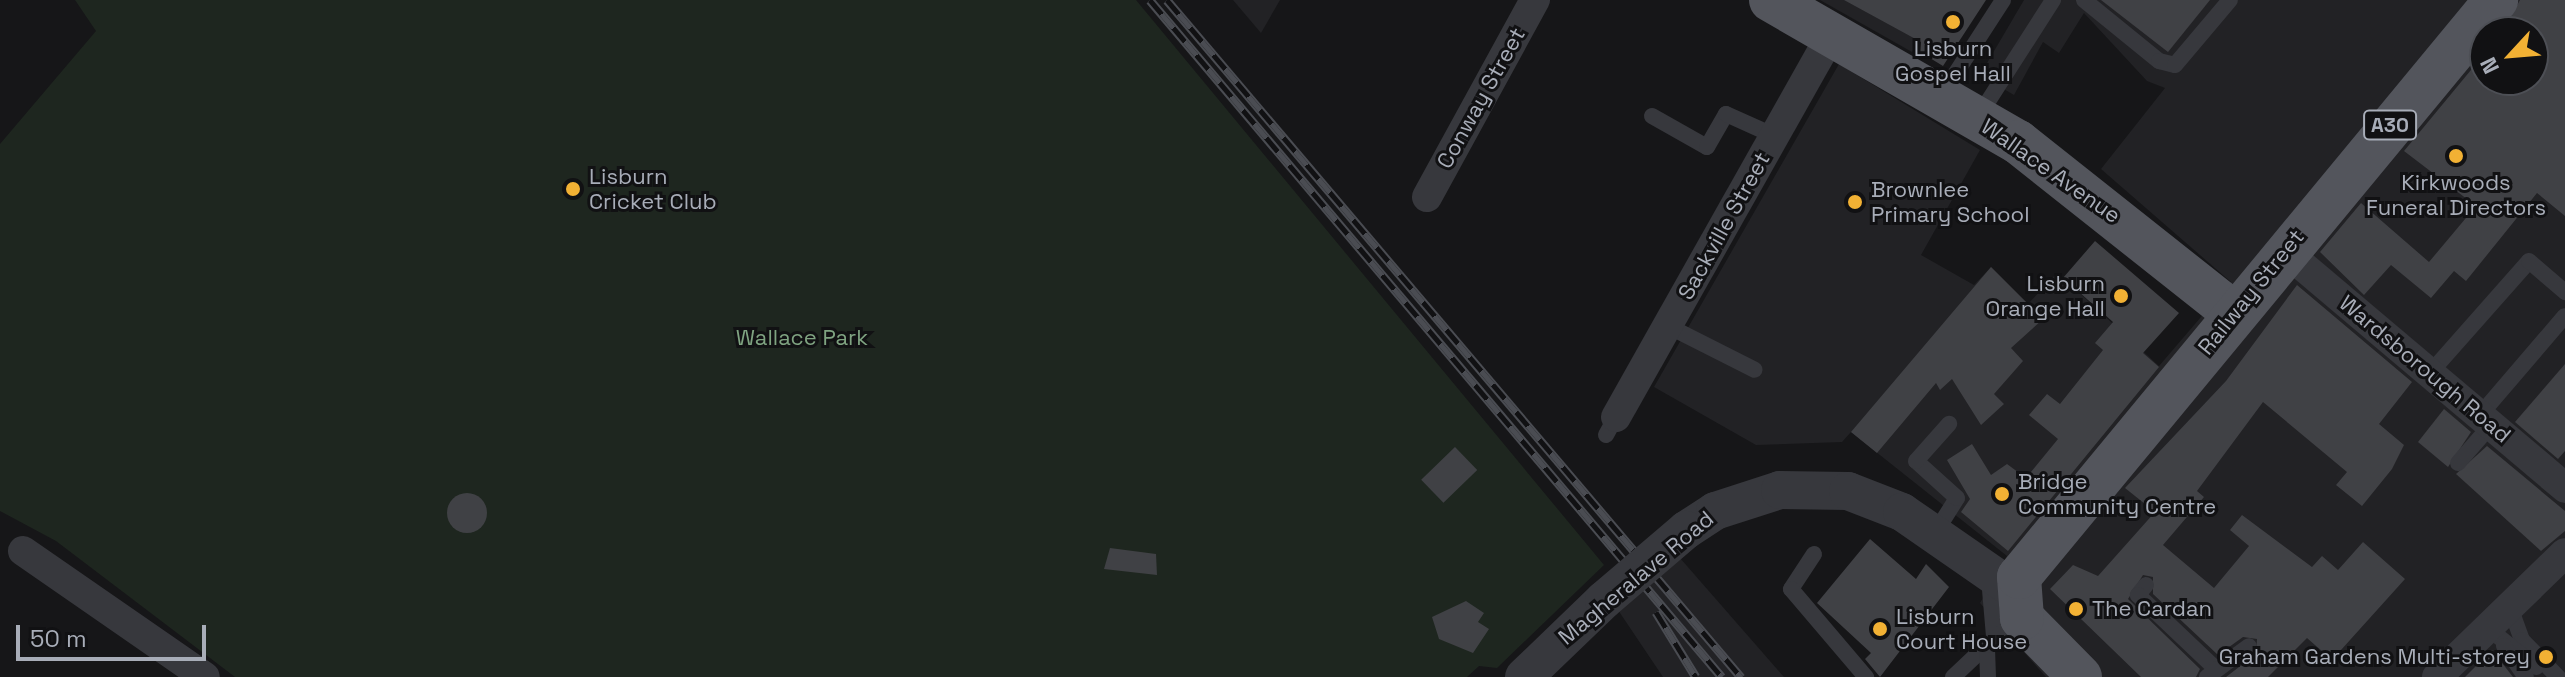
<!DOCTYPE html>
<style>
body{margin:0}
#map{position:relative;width:2565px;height:677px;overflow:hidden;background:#161618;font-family:"Space Grotesk",sans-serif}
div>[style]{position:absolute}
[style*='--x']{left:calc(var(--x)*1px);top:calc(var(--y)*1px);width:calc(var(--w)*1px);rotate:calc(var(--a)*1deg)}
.built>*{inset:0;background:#222225}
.green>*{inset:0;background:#1e261f}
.building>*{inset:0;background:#404145;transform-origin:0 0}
.round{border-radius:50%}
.service>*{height:16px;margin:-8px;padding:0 8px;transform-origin:8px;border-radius:8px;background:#37383d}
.minor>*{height:30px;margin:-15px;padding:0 15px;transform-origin:15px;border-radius:15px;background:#37383d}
.tertiary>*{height:38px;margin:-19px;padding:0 19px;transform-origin:19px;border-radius:19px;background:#37383d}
.primary>*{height:44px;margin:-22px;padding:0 22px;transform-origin:22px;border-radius:22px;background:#53555c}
.rail>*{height:9px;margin-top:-4.5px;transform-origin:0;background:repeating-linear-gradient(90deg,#111113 0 18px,#4a4c52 0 36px);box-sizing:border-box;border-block:2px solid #4a4c52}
.tertiary-bridge>*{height:38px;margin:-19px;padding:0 19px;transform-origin:19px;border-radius:19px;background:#37383d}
.dots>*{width:22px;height:22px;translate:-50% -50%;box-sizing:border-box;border:4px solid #111113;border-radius:50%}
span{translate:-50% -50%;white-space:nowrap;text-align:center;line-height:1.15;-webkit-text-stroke:6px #111113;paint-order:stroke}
.shield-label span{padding:2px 6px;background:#111113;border:2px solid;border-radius:6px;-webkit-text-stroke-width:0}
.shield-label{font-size:20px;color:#a8adb8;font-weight:700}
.poi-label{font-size:22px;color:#a8adb8}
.left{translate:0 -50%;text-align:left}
.right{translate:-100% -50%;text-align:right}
.street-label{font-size:22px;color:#a8adb8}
.park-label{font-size:22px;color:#7fa381}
.north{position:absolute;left:2469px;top:16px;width:80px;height:80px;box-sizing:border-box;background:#111113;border:2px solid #4d4f55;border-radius:50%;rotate:244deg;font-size:22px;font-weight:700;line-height:32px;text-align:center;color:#a8adb8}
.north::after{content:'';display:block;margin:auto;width:28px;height:36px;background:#f2b134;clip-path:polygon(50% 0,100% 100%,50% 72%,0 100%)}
.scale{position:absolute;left:16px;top:625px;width:190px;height:36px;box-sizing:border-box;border:4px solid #a8adb8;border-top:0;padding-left:10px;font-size:24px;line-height:28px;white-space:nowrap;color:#a8adb8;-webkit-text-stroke:6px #111113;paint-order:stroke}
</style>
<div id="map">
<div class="built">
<div style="clip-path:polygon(1233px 0,1280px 0,1261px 33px)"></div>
<div style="clip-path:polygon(1820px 0,1942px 0,1912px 52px)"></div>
<div style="clip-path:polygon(evenodd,2024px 0,2565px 0,2565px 677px,2046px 677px,1980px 603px,2007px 556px,1851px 432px,1842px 442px,1756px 445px,1654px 387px,1839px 64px,1980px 150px,1921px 255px,1974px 285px,1991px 267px,2028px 304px,2054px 276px,2063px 278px,2159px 366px,2231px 282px,2101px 169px,2165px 88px,2147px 81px,2084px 13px,2059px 53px,2043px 42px,2014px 95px,1980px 75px,2024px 0,2485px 32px,2533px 32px,2533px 80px,2485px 80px,2485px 32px)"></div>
<div style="clip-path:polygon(1680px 558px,1784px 677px,1663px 677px,1618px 610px)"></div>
</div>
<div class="green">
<div style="clip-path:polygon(75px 0,1136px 0,1604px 565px,1497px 668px,1479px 666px,1467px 677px,235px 677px,56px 541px,0 511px,0 144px,96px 31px)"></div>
</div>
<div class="building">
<div style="clip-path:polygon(1844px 0,1986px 0,1943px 66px,1920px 52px,1921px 42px)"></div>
<div style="clip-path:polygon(2101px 0,2210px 0,2168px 52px)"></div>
<div style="clip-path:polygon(2520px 0,2565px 0,2565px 216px,2537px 193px,2466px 281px,2454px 271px,2431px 298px,2391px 265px,2364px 295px,2320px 252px,2361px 203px,2429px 262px,2476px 206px,2404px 151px,2485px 53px,2485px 80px,2533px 80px,2533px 32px,2502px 32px)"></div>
<div style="clip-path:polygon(2095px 241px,2179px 313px,2143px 353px,2159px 367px,2008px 551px,1961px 512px,1970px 499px,1947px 460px,1972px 444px,1991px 475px,2007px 464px,2026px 478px,2058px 439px,2029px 415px,2047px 394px,2060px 404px,2103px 350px,2095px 343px,2113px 322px,2063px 278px)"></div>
<div style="clip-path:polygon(1991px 267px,2043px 319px,2011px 348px,2023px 361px,1994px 394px,2004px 404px,1981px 425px,1952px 379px,1940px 390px,1936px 383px,1877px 453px,1851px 432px)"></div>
<div style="clip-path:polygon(2297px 285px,2412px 382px,2379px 424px,2404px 445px,2392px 469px,2362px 506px,2336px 485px,2347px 472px,2263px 402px,2197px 491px,2204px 497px,2163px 545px,2214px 588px,2249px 546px,2230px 530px,2242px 515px,2312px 567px,2322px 556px,2338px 570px,2363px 542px,2405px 579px,2332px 660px,2307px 638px,2268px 677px,2226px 677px,2256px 654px,2257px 639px,2243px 637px,2218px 655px,2153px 594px,2153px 577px,2143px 575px,2128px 599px,2200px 669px,2196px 677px,2141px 677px,2050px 589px,2073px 565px,2098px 576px,2155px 512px,2125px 488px,2226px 381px)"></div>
<div style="clip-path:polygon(2565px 364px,2565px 451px,2558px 459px,2515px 422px)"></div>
<div style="clip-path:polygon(2444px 409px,2471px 432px,2448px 467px,2418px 442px)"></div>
<div style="clip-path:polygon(2487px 446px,2565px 511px,2565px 531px,2541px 551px,2456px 474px)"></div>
<div style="left:1455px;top:447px;width:32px;height:47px;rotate:46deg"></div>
<div class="round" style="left:447px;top:493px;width:40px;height:40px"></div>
<div style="clip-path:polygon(1870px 539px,1916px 579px,1926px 564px,1949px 587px,1880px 677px,1865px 659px,1871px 653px,1817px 603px)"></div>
<div style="clip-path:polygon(1110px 548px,1156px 554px,1157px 575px,1104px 569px)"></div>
<div style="clip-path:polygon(1466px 601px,1484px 613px,1478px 622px,1489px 629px,1473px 653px,1439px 639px,1432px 617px)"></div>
<div style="clip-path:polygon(2492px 650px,2513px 677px,2465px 677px)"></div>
</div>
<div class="service">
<div style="--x:2084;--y:0;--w:97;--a:39.1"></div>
<div style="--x:2159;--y:61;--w:16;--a:14"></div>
<div style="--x:2175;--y:65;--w:85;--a:-49.8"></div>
<div style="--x:1941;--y:96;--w:114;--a:-57.1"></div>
<div style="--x:1652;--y:116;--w:63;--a:29.4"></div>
<div style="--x:1707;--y:147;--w:38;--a:-60"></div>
<div style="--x:1726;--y:114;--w:54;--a:24.2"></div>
<div style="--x:1978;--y:117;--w:139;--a:-57.3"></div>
<div style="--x:1668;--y:326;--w:97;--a:26.8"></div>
<div style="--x:2430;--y:373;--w:149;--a:-48.5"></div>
<div style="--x:2529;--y:261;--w:48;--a:40.7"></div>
<div style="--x:2480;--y:415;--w:130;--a:-49.4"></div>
<div style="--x:1606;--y:435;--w:21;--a:-61"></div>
<div style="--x:2458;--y:463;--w:50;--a:-49"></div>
<div style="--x:1935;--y:533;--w:41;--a:-57.8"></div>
<div style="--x:1957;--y:498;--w:55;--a:-137.9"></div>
<div style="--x:1916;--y:461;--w:50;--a:-48.3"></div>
<div style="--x:1814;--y:554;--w:42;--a:123.3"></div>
<div style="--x:1791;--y:589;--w:116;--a:49.6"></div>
<div style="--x:1989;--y:578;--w:58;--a:85.1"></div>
<div style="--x:2146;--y:585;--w:13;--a:129"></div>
<div style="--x:2138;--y:595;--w:106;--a:43.5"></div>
<div style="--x:2510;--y:607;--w:35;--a:70"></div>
<div style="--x:2522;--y:640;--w:52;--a:45.8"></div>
<div style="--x:2488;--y:628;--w:62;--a:39.1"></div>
<div style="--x:2504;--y:646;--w:38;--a:55"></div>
<div style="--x:1953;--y:677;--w:47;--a:-43.3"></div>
<div style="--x:1988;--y:677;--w:32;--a:-92"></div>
<div style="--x:1987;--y:645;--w:43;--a:-38.5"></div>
<div style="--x:2207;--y:677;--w:52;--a:-36.4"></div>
</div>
<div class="minor">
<div style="--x:1427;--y:197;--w:225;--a:-61.3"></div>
<div style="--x:2285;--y:251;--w:367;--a:40.2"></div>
<div style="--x:1616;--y:417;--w:440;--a:-60.6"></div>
<div style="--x:23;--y:551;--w:221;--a:34.7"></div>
<div style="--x:2437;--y:677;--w:178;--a:-44.1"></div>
</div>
<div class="tertiary">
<div style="--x:1686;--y:530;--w:35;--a:-33"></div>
<div style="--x:1715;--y:511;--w:68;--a:-17.9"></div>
<div style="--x:1780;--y:490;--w:68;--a:0.8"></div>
<div style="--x:1848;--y:491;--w:58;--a:21.3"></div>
<div style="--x:1902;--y:512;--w:139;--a:34.7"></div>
<div style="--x:1524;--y:677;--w:111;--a:-43.9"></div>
</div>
<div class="primary">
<div style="--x:1771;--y:0;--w:285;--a:29.9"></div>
<div style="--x:2018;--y:142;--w:275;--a:38.4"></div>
<div style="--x:2080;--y:677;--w:83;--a:-134.5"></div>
<div style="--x:2022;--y:618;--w:41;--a:-94.2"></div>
<div style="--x:2019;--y:577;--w:749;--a:-50.42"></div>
</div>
<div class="rail">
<div style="--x:1150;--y:0;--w:886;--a:49.81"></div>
<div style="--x:1167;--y:0;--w:888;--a:49.71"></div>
<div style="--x:1656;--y:612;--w:76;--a:58.4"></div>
</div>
<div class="tertiary-bridge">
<div style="--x:1604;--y:600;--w:108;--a:-40.5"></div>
</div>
<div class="dots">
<div style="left:1953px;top:22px;background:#f2b134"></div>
<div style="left:2456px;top:156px;background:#f2b134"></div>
<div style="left:573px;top:189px;background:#f2b134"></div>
<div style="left:1855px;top:202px;background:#f2b134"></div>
<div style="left:2121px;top:296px;background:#f2b134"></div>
<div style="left:2002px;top:494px;background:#f2b134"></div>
<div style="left:2076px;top:609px;background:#f2b134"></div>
<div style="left:1880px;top:629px;background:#f2b134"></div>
<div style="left:2546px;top:657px;background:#f2b134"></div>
</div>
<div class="shield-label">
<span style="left:2390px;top:125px">A30</span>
</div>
<div class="poi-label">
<span style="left:1953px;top:61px">Lisburn<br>Gospel Hall</span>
<span class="left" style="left:589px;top:189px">Lisburn<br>Cricket Club</span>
<span style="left:2456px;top:195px">Kirkwoods<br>Funeral Directors</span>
<span class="left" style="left:1871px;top:202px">Brownlee<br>Primary School</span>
<span class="right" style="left:2105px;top:296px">Lisburn<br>Orange Hall</span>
<span class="left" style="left:2018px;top:494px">Bridge<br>Community Centre</span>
<span class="left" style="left:2092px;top:609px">The Cardan</span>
<span class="left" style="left:1896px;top:629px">Lisburn<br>Court House</span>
<span class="right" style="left:2530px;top:657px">Graham Gardens Multi-storey</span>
</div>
<div class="street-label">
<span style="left:1481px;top:98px;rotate:-61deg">Conway Street</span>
<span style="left:2051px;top:171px;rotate:35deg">Wallace Avenue</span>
<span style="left:1724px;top:226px;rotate:-61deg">Sackville Street</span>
<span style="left:2251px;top:292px;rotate:-51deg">Railway Street</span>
<span style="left:2425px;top:369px;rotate:40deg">Wardsborough Road</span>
<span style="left:1636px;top:578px;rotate:-40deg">Magheralave Road</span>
</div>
<div class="park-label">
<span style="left:802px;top:338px">Wallace Park</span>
</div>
<div class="north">N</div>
<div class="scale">50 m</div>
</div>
